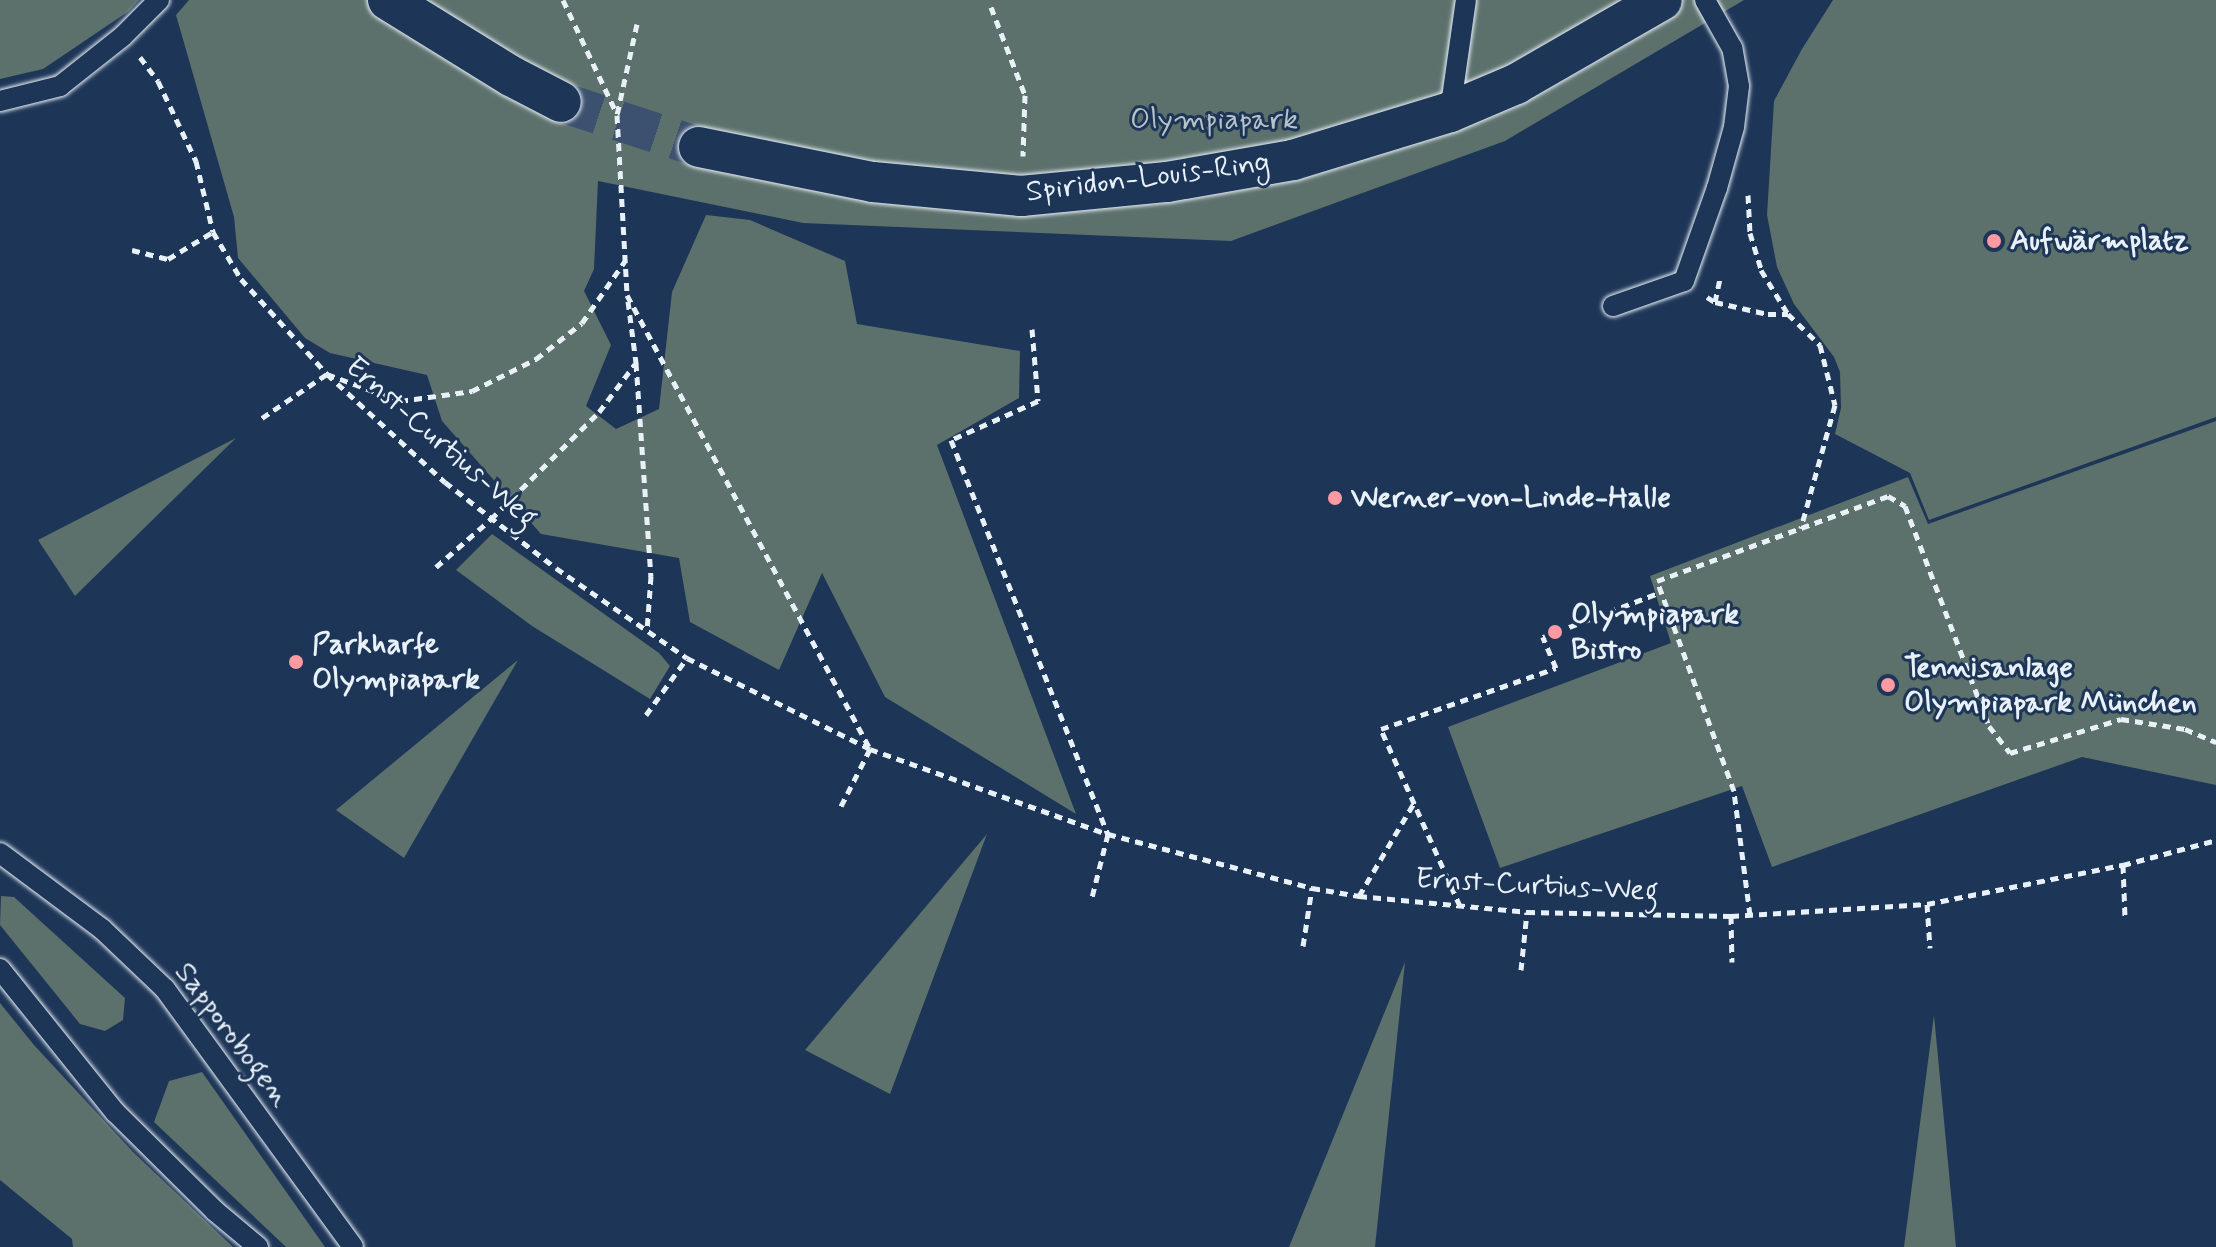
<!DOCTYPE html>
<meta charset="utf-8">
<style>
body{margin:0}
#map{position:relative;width:2216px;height:1247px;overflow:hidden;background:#1d3557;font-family:Mynerve,sans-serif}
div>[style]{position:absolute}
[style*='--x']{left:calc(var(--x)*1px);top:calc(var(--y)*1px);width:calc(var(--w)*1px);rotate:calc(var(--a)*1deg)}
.green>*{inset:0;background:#5c706c}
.minor-tunnel>*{height:40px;margin-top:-20px;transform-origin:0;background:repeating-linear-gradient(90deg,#3b516f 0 40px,transparent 0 60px)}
.path>*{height:5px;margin-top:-2.5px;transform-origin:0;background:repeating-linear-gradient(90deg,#e8f1f8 0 8px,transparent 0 14px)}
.roads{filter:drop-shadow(0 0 2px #e8f1f8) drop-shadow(0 0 2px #e8f1f8)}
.service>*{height:20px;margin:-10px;padding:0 10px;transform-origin:10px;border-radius:10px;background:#1d3557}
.minor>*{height:40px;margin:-20px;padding:0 20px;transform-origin:20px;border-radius:20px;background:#1d3557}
.dots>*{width:22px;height:22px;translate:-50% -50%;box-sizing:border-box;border:4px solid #1d3557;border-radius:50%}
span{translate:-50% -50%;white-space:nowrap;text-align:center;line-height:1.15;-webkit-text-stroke:6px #1d3557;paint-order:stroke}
.park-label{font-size:30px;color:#b7c4c7}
.street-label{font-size:30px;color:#e8f1f8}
.poi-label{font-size:30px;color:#e8f1f8;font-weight:700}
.left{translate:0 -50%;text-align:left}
</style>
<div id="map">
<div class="green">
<div style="clip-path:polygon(0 0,139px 0,129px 11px,43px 69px,0 79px)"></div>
<div style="clip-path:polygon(189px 0,1744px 0,1505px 141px,1231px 241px,803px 223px,598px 181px,594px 269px,584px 291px,611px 345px,586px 406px,616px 429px,659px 409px,672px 292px,706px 215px,750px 220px,845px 261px,857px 324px,1020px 351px,1019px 398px,937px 445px,1076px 814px,885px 697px,822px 573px,779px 670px,690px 622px,679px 558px,541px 534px,442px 421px,427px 375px,330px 353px,305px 338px,238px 258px,234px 217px,176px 15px)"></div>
<div style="clip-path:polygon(1833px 0,2216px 0,2216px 417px,1929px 520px,1910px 473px,1835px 434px,1841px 408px,1840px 372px,1834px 357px,1794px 304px,1777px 267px,1767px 215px,1774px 101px,1802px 49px)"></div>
<div style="clip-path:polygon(2216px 421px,2216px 785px,2082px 757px,1772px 867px,1742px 786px,1500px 868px,1448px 727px,1671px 643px,1650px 576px,1908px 477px,1928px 524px)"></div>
<div style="clip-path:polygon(236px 438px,75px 596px,38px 540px)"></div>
<div style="clip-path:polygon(492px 534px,659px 653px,670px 666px,650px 699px,532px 626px,456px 570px)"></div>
<div style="clip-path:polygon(518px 660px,404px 858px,336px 810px)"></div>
<div style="clip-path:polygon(987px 834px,890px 1094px,805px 1050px)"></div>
<div style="clip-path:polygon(1px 896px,14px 897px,125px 998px,123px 1020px,105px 1031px,80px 1024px,0 925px)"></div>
<div style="clip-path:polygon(1405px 962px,1375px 1247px,1289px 1247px)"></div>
<div style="clip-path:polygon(0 1003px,34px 1045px,133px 1152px,233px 1247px,73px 1247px,72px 1239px,0 1180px)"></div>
<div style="clip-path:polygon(1934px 1015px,1956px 1247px,1904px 1247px)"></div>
<div style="clip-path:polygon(202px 1072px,325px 1247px,286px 1247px,154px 1122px,169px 1081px)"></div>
</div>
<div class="minor-tunnel">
<div style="--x:561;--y:102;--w:145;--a:18.1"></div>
</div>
<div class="path">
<div style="--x:563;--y:0;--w:126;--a:64.7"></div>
<div style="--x:991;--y:7;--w:94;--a:68.9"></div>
<div style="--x:1025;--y:95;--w:61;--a:91.9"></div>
<div style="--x:637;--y:24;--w:93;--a:102.4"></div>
<div style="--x:617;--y:115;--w:180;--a:86.8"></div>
<div style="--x:627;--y:295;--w:515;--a:61.84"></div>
<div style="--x:870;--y:749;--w:68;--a:116.9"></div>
<div style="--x:140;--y:57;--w:30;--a:53"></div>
<div style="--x:158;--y:81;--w:89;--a:64.6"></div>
<div style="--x:196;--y:161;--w:73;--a:76.5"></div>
<div style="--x:213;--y:232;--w:55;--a:59.2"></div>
<div style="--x:241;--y:279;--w:128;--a:47.8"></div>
<div style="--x:327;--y:374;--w:160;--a:42.5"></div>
<div style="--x:445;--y:482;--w:140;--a:37.8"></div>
<div style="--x:556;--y:568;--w:159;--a:34.5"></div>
<div style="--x:687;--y:658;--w:204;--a:26.4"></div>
<div style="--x:870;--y:749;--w:253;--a:19.7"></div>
<div style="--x:1108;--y:834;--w:211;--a:14.8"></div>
<div style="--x:1312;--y:888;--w:48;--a:9.7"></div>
<div style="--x:1359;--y:896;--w:169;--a:5.4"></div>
<div style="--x:1527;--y:912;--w:204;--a:1.1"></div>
<div style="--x:1731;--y:916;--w:196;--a:-3.5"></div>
<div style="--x:1927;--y:904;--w:200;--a:-11.3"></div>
<div style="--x:2123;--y:865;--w:96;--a:-15"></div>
<div style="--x:1748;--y:195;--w:38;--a:87"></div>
<div style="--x:1750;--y:233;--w:39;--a:73"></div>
<div style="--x:1761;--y:270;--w:52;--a:58.5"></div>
<div style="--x:1788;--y:314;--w:45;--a:44.1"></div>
<div style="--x:1820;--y:345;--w:62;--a:76"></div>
<div style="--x:1835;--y:405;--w:128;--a:105.5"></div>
<div style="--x:132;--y:250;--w:37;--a:14"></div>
<div style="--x:168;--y:259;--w:52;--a:-31"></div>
<div style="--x:1707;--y:297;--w:9;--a:32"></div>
<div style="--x:1715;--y:302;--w:25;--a:-78"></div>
<div style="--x:628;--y:301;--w:63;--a:82.6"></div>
<div style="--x:636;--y:363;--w:214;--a:86"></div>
<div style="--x:651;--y:576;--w:54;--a:94.2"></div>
<div style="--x:1715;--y:302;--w:54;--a:12.8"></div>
<div style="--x:1768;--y:314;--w:20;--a:0"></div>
<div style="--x:1032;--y:329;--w:72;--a:85.2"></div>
<div style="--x:1038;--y:401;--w:95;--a:155.9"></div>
<div style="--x:951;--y:440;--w:424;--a:68.3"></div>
<div style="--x:1108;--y:834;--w:69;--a:104.2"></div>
<div style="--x:262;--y:418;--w:78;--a:-34.1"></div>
<div style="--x:327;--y:374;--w:78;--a:20.3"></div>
<div style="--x:400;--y:401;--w:73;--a:-7.9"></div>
<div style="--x:472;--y:391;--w:72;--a:-26.6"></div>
<div style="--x:536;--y:359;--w:58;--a:-38"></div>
<div style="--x:582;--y:323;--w:75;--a:-55.3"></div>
<div style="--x:436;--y:567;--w:73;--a:-41.1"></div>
<div style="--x:491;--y:519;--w:152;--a:-44.7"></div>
<div style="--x:599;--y:412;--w:60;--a:-53.1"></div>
<div style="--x:646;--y:715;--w:70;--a:-54.3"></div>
<div style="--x:2123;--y:865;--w:51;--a:87.8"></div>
<div style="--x:1359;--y:896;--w:108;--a:-59.4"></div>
<div style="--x:1927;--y:904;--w:44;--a:86.1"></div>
<div style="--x:1460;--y:906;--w:194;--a:-114.1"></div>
<div style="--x:1381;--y:729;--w:185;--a:-19.2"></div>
<div style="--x:1556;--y:668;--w:34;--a:-113"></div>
<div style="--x:1543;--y:637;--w:126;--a:-20.9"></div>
<div style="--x:1750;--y:915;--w:125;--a:-97.4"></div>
<div style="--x:1734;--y:791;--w:224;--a:-110.1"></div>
<div style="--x:1657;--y:581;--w:246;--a:-20.2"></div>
<div style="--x:1888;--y:496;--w:20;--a:30"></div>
<div style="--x:1905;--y:506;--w:235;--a:69.1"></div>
<div style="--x:1989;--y:726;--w:34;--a:52"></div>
<div style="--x:2010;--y:753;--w:116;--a:-17"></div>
<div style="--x:2121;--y:719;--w:65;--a:8.9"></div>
<div style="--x:2185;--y:729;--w:34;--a:23"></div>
<div style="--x:1731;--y:916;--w:46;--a:88.8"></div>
<div style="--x:1303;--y:946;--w:59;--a:-81.2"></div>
<div style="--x:1521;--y:970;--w:58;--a:-84.1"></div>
</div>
<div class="roads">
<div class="service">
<div style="--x:0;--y:101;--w:62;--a:-14"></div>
<div style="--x:60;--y:86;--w:80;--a:-38.4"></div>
<div style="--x:123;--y:36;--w:51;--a:-45"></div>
<div style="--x:1450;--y:112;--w:113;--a:-81.9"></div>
<div style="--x:1613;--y:306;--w:75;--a:-19.4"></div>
<div style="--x:1684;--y:281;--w:99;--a:-70.5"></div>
<div style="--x:1717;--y:188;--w:63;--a:-74.4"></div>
<div style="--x:1734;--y:127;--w:41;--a:-83"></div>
<div style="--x:1739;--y:86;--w:39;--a:-100"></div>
<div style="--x:1732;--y:48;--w:55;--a:-119.4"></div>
<div style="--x:0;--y:853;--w:127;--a:36.7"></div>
<div style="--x:102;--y:929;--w:87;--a:43.6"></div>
<div style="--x:165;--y:989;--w:319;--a:53.9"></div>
<div style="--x:0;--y:969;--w:184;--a:51.2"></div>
<div style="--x:115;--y:1112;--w:141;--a:44.7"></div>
<div style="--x:215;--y:1211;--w:56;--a:39.9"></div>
</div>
<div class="minor">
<div style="--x:388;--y:0;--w:145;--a:31.7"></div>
<div style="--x:511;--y:76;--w:56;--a:27.5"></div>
<div style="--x:699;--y:147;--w:177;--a:11.4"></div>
<div style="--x:873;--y:182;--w:149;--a:5.4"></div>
<div style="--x:1021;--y:196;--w:147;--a:-5.5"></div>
<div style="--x:1167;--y:182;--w:128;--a:-9.9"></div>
<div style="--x:1293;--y:160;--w:164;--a:-17"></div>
<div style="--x:1450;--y:112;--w:72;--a:-23"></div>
<div style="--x:1516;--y:84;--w:168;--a:-29.9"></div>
</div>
</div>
<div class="dots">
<div style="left:1994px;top:241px;background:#ff9aa2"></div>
<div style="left:1335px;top:498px;background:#ff9aa2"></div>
<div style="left:1555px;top:632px;background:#ff9aa2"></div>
<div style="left:296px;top:662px;background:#ff9aa2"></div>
<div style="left:1888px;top:685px;background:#ff9aa2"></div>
</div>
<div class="park-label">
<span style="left:1214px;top:120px">Olympiapark</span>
</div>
<div class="street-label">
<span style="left:1148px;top:178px;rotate:-7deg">Spiridon-Louis-Ring</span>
<span style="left:441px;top:443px;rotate:41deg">Ernst-Curtius-Weg</span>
<span style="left:1537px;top:886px;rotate:3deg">Ernst-Curtius-Weg</span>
<span style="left:232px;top:1035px;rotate:53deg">Sapporobogen</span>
</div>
<div class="poi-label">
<span class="left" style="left:2010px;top:241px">Aufwärmplatz</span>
<span class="left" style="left:1351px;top:498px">Werner-von-Linde-Halle</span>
<span class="left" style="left:1571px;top:632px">Olympiapark<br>Bistro</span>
<span class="left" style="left:312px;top:662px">Parkharfe<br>Olympiapark</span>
<span class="left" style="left:1904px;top:685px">Tennisanlage<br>Olympiapark München</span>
</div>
</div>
